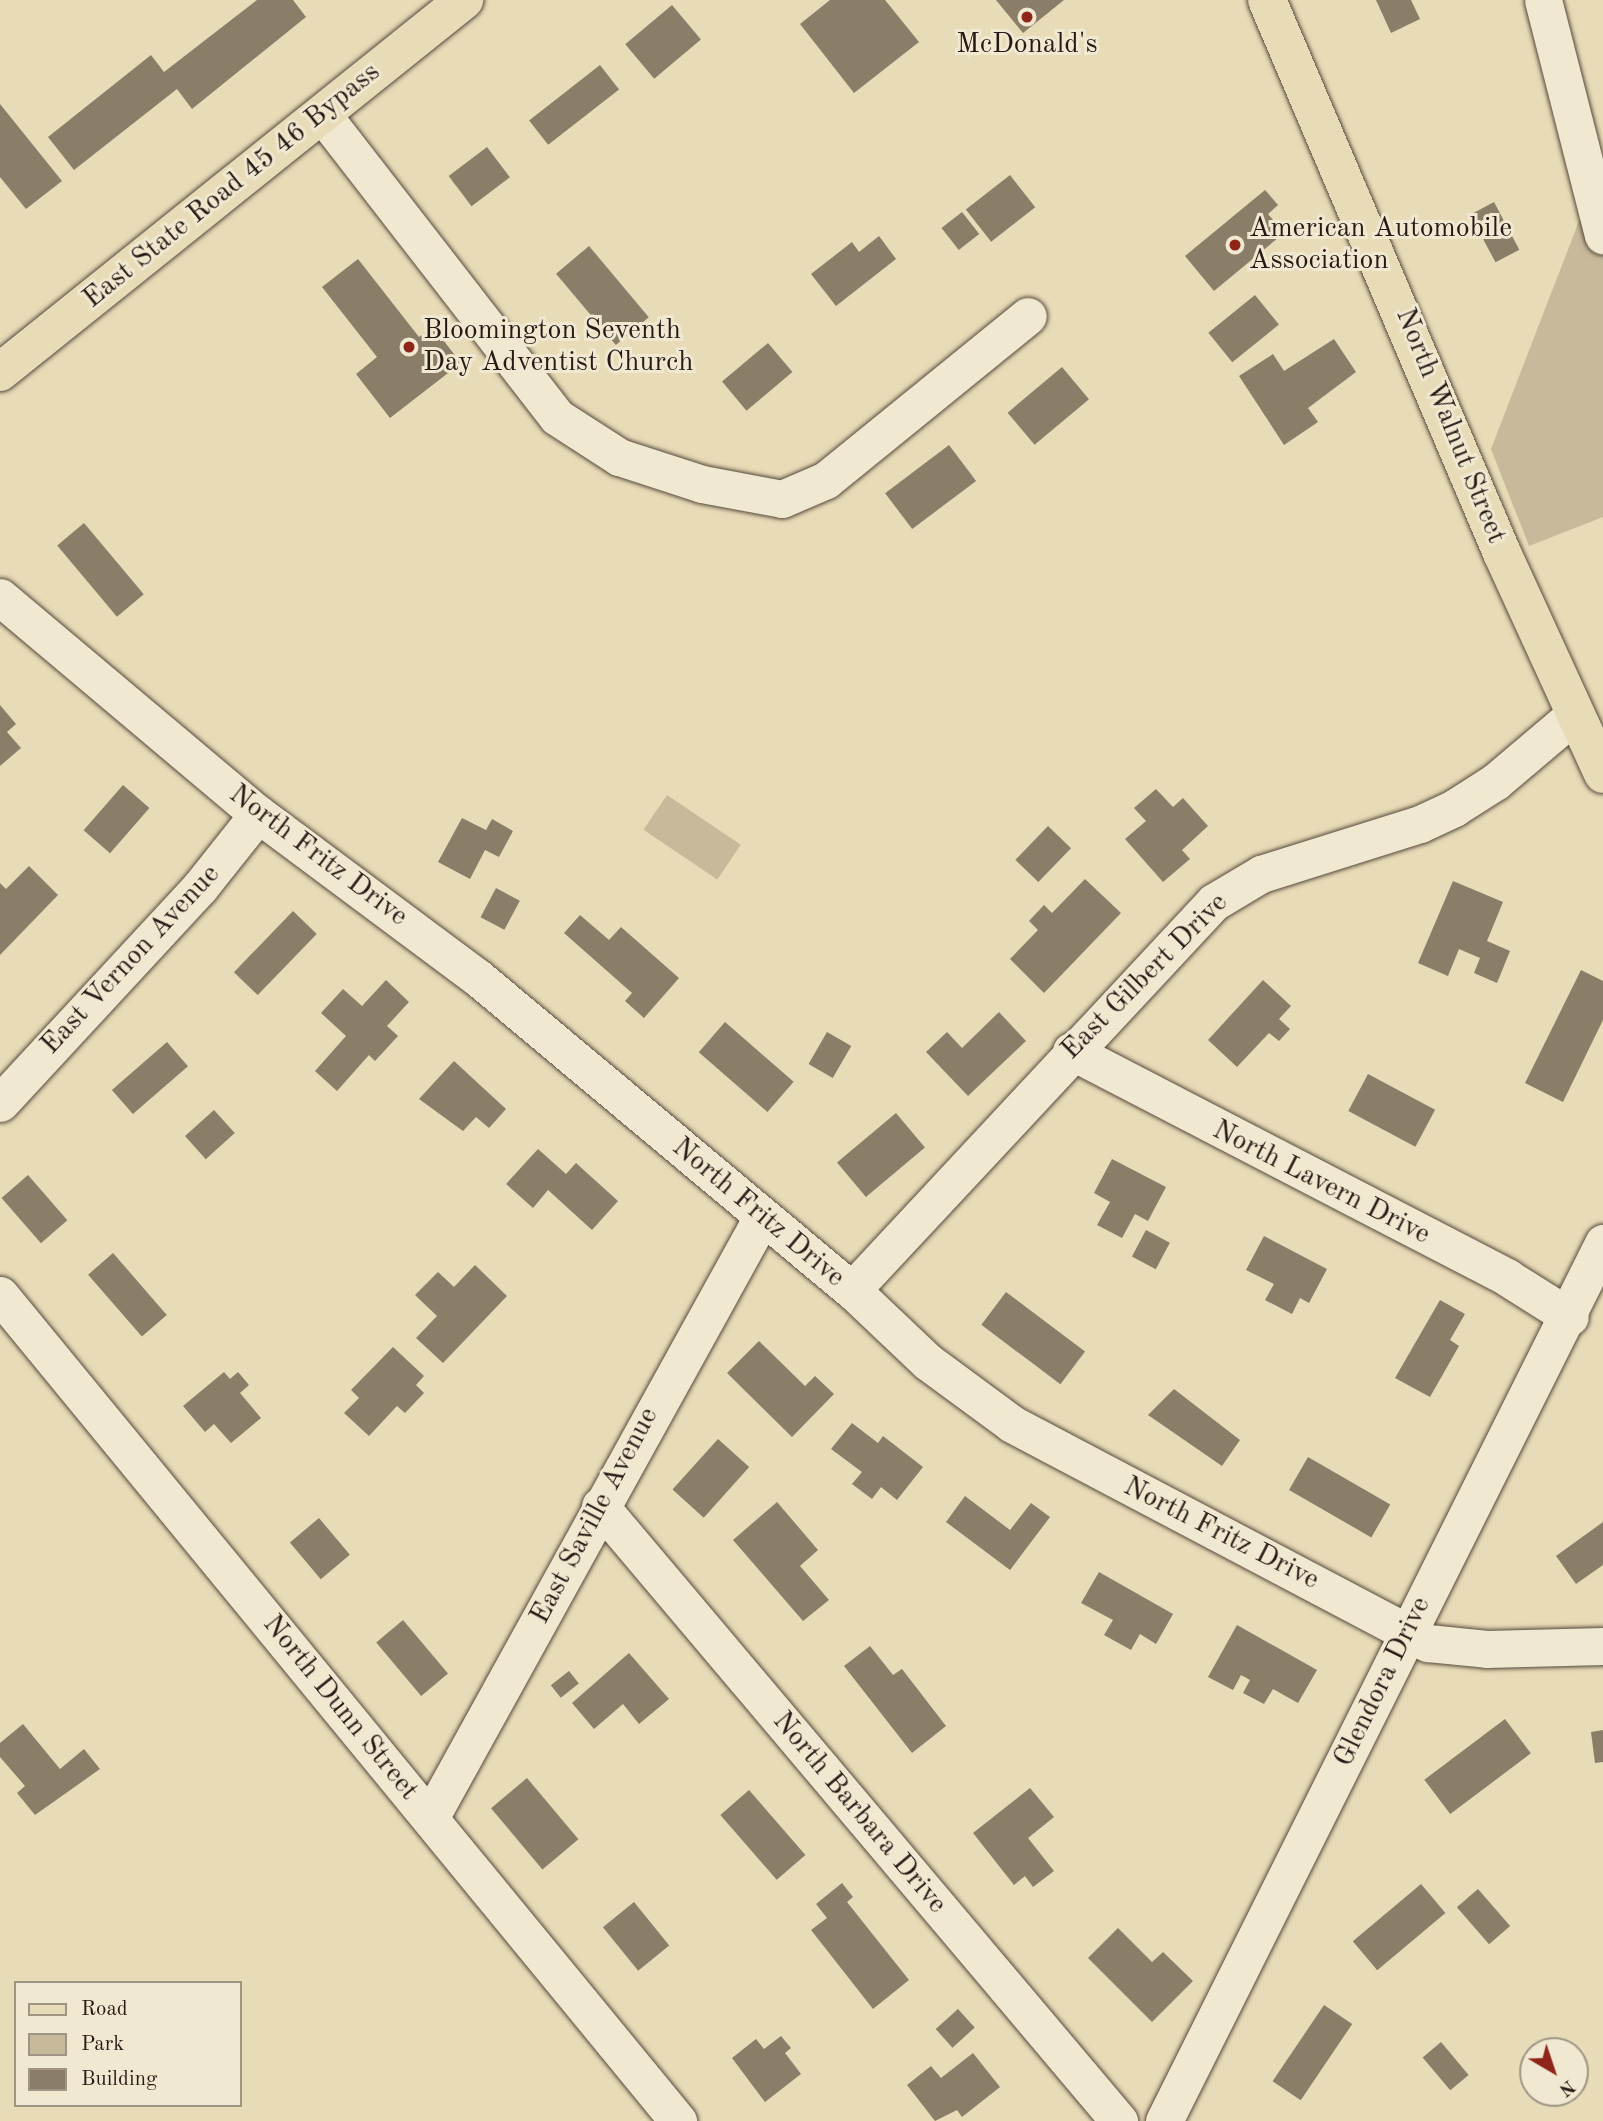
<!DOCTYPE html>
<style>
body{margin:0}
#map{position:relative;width:1603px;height:2121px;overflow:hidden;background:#e8dbb7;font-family:"Old Standard TT",serif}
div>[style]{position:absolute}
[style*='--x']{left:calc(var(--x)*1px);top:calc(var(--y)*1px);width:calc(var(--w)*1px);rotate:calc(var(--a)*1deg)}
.green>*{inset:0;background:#c7ba9b;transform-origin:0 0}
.building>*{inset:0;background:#8b7e69;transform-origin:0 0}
.roads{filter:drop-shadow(0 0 2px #574a3d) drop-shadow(0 0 2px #574a3d)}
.minor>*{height:37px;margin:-18.5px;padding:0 18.5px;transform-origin:18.5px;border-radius:18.5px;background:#f0e8d0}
.major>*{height:38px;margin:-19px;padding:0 19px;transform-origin:19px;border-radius:19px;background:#e8dbb7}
.highway>*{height:38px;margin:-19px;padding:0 19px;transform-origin:19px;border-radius:19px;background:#e8dbb7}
.dots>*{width:19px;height:19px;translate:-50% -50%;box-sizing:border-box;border:4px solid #f0e8d0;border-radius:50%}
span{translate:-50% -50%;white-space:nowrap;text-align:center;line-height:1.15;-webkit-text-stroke:6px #f0e8d0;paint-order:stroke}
.poi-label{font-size:28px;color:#271914}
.left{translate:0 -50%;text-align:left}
.street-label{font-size:28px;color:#271914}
.legend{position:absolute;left:14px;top:1981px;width:228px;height:126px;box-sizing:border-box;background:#f0e8d0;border:2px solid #a09585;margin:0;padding:9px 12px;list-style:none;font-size:21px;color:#271914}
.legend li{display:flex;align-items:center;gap:14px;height:35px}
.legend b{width:35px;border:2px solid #a09585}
.north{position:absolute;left:1519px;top:2037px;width:70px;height:70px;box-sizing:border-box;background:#f0e8d0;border:2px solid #a09585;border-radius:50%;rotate:141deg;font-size:19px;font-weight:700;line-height:28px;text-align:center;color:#271914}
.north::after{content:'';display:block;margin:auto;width:24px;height:32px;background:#8f2418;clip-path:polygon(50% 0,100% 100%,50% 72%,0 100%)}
</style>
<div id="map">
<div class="green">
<div style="clip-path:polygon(1603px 159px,1603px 517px,1529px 546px,1491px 449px)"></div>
<div style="left:667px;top:795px;width:89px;height:42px;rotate:34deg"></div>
</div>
<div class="building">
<div style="clip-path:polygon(257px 0,293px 0,306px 17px,192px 109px,177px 89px,74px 170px,48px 137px,151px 55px,164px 72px)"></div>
<div style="clip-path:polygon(830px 0,885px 0,919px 42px,854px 93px,800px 24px)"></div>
<div style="clip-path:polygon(996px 0,1064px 0,1023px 33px)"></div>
<div style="clip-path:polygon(1376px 0,1411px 0,1420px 19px,1391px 33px)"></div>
<div style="left:672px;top:5px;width:45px;height:61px;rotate:50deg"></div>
<div style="left:600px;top:65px;width:31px;height:90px;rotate:52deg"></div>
<div style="clip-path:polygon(0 104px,62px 181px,26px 209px,0 177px)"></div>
<div style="left:487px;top:147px;width:38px;height:48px;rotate:53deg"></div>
<div style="left:1010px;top:175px;width:41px;height:56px;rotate:52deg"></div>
<div style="clip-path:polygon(1265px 190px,1278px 205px,1268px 214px,1284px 233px,1214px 291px,1185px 256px)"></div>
<div style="left:1494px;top:202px;width:54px;height:27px;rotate:62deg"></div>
<div style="left:962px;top:212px;width:28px;height:26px;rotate:52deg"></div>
<div style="clip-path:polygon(879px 236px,896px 259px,836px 306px,811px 274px,852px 242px,859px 252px)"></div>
<div style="left:589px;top:246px;width:93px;height:43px;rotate:50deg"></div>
<div style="clip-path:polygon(358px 259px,419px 337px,433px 327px,461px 363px,390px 418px,356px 374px,377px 357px,322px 287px)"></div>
<div style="left:1255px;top:295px;width:38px;height:60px;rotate:51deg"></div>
<div style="clip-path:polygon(1334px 339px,1356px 372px,1308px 408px,1318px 422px,1284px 445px,1239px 376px,1273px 354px,1284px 371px)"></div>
<div style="left:768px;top:343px;width:38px;height:60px;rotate:50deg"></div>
<div style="left:1062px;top:367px;width:42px;height:71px;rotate:50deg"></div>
<div style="left:949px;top:445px;width:45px;height:80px;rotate:53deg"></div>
<div style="left:84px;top:523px;width:93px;height:35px;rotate:50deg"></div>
<div style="clip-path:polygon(0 705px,16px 724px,7px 732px,21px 748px,0 766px)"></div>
<div style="left:123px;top:785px;width:35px;height:60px;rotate:41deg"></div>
<div style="clip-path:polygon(1156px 789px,1173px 807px,1183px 798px,1208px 826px,1182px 850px,1190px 859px,1163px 882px,1125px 839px,1146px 821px,1134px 808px)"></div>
<div style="clip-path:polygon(462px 818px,486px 830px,492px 819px,513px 831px,499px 857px,485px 850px,470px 879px,438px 862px)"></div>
<div style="left:1048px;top:826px;width:32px;height:47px;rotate:44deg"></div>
<div style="clip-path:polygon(29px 866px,58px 895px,0 955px,0 883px,6px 889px)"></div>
<div style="clip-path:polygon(1085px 879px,1121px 913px,1044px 993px,1010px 959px,1038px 930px,1029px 921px,1044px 905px,1052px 913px)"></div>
<div style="clip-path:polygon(1453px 881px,1503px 902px,1487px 941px,1510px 951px,1497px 983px,1474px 973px,1480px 958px,1459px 949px,1448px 976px,1418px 963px)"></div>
<div style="left:496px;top:888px;width:27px;height:33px;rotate:28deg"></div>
<div style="left:293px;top:911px;width:33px;height:85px;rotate:44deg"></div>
<div style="clip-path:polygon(580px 915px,609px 940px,621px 927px,679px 978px,644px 1018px,625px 1001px,632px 993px,564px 933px)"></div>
<div style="clip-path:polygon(1581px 970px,1603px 981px,1603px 1020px,1563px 1102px,1525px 1083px)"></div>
<div style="clip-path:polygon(386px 980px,409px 1002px,387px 1026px,398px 1036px,375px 1061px,369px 1055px,337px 1091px,315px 1071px,346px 1036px,321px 1013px,343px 989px,362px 1006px)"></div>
<div style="clip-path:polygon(1263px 980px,1291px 1006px,1279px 1019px,1290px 1029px,1279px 1041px,1269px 1033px,1237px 1067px,1208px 1040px)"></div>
<div style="clip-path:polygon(999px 1012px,1026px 1041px,968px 1096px,926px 1052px,947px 1032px,962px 1048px)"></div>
<div style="left:725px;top:1022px;width:91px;height:40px;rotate:41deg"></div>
<div style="left:827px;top:1032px;width:28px;height:37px;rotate:30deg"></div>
<div style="left:167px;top:1042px;width:32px;height:73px;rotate:49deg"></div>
<div style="clip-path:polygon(454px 1061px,506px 1109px,489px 1128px,476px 1117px,463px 1131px,419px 1099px)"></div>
<div style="left:1368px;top:1074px;width:76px;height:42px;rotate:28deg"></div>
<div style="left:214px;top:1110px;width:31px;height:39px;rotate:48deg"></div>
<div style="left:896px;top:1113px;width:45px;height:77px;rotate:50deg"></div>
<div style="clip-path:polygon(538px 1149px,566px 1174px,576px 1163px,618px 1201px,592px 1230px,548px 1190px,533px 1208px,506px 1184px)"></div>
<div style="clip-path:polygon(1112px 1159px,1166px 1187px,1148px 1221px,1135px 1214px,1122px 1238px,1097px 1225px,1110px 1202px,1094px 1193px)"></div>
<div style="left:28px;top:1175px;width:60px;height:35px;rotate:49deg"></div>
<div style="left:1146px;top:1230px;width:27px;height:30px;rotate:28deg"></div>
<div style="clip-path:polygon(1264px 1236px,1327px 1269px,1309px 1303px,1300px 1298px,1292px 1314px,1265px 1300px,1274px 1284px,1246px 1270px)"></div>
<div style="left:113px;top:1253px;width:82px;height:33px;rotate:49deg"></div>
<div style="clip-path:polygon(475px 1265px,507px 1296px,443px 1363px,416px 1338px,437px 1316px,415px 1295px,438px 1272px,454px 1287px)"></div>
<div style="left:1006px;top:1292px;width:99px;height:41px;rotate:37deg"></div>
<div style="clip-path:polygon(1440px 1300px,1465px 1314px,1450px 1340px,1459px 1346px,1430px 1397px,1395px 1378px)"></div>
<div style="clip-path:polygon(759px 1341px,805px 1386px,815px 1376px,834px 1394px,792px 1437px,727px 1373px)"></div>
<div style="clip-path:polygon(393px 1347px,424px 1376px,416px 1385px,424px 1393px,405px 1413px,397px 1406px,369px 1436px,344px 1413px,359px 1398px,351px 1390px)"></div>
<div style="clip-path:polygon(224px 1372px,230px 1379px,238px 1372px,249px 1385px,240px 1393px,261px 1418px,231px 1443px,214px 1424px,205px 1432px,183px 1406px)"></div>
<div style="clip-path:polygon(1174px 1389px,1240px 1440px,1222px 1466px,1148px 1415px)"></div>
<div style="clip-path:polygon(852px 1423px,878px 1443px,883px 1436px,923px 1467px,897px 1500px,881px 1487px,872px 1499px,852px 1484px,862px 1472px,831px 1449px)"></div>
<div style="left:718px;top:1439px;width:42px;height:68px;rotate:42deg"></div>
<div style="left:1308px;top:1457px;width:95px;height:38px;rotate:30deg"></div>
<div style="clip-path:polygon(965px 1496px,1010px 1530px,1031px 1503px,1050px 1517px,1010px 1570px,946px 1522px)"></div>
<div style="clip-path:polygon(777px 1502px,818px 1550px,800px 1566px,829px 1600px,803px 1621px,733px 1540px)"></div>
<div style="left:319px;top:1518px;width:48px;height:38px;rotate:50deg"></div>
<div style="clip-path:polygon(1603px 1522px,1603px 1565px,1576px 1584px,1556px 1556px)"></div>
<div style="clip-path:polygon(1099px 1572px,1173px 1614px,1156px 1644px,1140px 1634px,1131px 1650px,1104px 1635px,1113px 1620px,1081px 1603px)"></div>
<div style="left:403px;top:1620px;width:70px;height:35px;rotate:50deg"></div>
<div style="clip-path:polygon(1237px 1625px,1317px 1670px,1298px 1703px,1273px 1689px,1264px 1704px,1243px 1693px,1250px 1680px,1241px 1675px,1233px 1690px,1208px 1677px)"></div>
<div style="clip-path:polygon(870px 1646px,893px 1675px,902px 1669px,946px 1726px,912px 1753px,844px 1666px)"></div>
<div style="clip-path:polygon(629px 1653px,669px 1699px,639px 1724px,623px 1704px,594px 1729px,572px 1703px)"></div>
<div style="left:569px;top:1671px;width:16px;height:23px;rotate:52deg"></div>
<div style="left:1505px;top:1719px;width:43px;height:101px;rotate:53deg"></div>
<div style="clip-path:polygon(23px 1724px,60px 1769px,84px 1749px,100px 1769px,35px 1815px,17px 1793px,25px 1786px,0 1757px,0 1743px)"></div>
<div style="clip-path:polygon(1603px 1730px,1603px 1762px,1595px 1763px,1591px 1732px)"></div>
<div style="left:527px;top:1778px;width:80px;height:47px;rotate:50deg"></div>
<div style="clip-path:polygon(1030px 1788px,1054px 1817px,1028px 1838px,1054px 1871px,1033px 1887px,1025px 1876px,1014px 1885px,973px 1833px)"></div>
<div style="left:749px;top:1790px;width:86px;height:38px;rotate:49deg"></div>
<div style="clip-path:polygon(842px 1883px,853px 1897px,847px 1902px,909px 1980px,873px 2009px,811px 1930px,827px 1918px,816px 1904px)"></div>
<div style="left:1421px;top:1884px;width:38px;height:89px;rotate:50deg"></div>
<div style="left:1478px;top:1889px;width:49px;height:28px;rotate:49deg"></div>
<div style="left:634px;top:1902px;width:56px;height:40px;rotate:51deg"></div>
<div style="clip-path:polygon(1118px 1928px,1152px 1962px,1163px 1952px,1193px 1981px,1152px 2022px,1088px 1958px)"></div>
<div style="left:1324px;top:2005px;width:34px;height:92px;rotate:34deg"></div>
<div style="left:958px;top:2009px;width:25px;height:30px;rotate:48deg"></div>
<div style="clip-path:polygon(781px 2036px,791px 2048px,785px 2053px,801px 2074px,765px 2102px,732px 2058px,756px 2039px,764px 2049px)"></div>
<div style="left:1441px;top:2042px;width:43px;height:24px;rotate:50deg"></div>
<div style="clip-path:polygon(973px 2053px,1000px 2087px,962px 2117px,957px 2110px,935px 2121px,907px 2085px,931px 2066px,941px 2078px)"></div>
</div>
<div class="roads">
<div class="minor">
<div style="--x:1543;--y:0;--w:243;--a:75.7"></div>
<div style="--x:322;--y:114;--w:383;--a:52.2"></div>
<div style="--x:557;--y:417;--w:74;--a:32.8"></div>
<div style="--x:619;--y:457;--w:87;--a:18"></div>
<div style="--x:702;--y:484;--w:81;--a:10.6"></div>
<div style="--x:782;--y:499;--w:48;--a:-23.4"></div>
<div style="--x:826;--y:480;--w:260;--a:-39.1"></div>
<div style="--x:0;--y:597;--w:337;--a:40.1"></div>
<div style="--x:258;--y:814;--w:273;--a:36.7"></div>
<div style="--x:477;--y:977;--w:488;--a:39.9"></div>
<div style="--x:852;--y:1290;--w:105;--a:43.5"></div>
<div style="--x:928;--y:1362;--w:104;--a:36.4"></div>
<div style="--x:1012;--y:1424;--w:470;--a:27.8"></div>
<div style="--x:1428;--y:1643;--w:59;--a:5.8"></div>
<div style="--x:1487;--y:1649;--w:116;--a:-1.5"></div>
<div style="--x:1071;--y:1051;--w:492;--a:27.4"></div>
<div style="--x:1508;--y:1278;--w:73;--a:32.2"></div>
<div style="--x:0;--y:1103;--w:294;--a:-47.2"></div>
<div style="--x:200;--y:887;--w:93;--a:-51.5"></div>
<div style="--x:852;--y:1290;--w:531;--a:-46.99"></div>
<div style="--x:1214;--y:902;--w:55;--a:-30.8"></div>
<div style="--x:1261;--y:874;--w:167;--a:-17.5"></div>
<div style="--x:1420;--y:824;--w:38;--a:-25"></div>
<div style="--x:1454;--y:808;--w:49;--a:-32.4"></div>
<div style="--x:1495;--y:782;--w:104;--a:-40.3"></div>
<div style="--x:0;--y:1295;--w:1069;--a:50.62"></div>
<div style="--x:600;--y:1506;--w:805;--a:49.84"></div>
<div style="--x:430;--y:1818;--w:687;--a:-61.08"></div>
<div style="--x:1164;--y:2121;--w:982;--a:-63.43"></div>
</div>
<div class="major">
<div style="--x:1267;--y:0;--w:601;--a:66.98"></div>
<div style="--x:1502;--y:553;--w:243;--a:65.4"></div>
</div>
<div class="highway">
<div style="--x:0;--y:372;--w:595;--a:-38.72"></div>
</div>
</div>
<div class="dots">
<div style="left:1027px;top:17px;background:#8f2418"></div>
<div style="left:1235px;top:245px;background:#8f2418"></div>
<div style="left:409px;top:347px;background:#8f2418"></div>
</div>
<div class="poi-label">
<span style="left:1027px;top:45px">McDonald's</span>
<span class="left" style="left:1249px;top:245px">American Automobile<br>Association</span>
<span class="left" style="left:423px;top:347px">Bloomington Seventh<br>Day Adventist Church</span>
</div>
<div class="street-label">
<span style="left:232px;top:186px;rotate:-39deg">East State Road 45 46 Bypass</span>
<span style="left:1450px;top:426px;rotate:68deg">North Walnut Street</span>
<span style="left:318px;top:856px;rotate:37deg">North Fritz Drive</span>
<span style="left:131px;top:960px;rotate:-47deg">East Vernon Avenue</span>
<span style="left:1145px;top:977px;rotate:-45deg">East Gilbert Drive</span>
<span style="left:1321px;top:1183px;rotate:27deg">North Lavern Drive</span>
<span style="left:758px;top:1213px;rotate:40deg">North Fritz Drive</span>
<span style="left:595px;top:1516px;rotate:-62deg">East Saville Avenue</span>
<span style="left:1221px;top:1534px;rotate:27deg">North Fritz Drive</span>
<span style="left:1383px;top:1682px;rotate:-64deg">Glendora Drive</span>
<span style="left:340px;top:1708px;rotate:51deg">North Dunn Street</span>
<span style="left:859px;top:1813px;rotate:50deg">North Barbara Drive</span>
</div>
<ul class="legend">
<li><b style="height:9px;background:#e8dbb7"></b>Road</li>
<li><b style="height:19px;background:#c7ba9b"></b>Park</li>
<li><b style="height:19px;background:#8b7e69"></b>Building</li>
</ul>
<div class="north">N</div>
</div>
